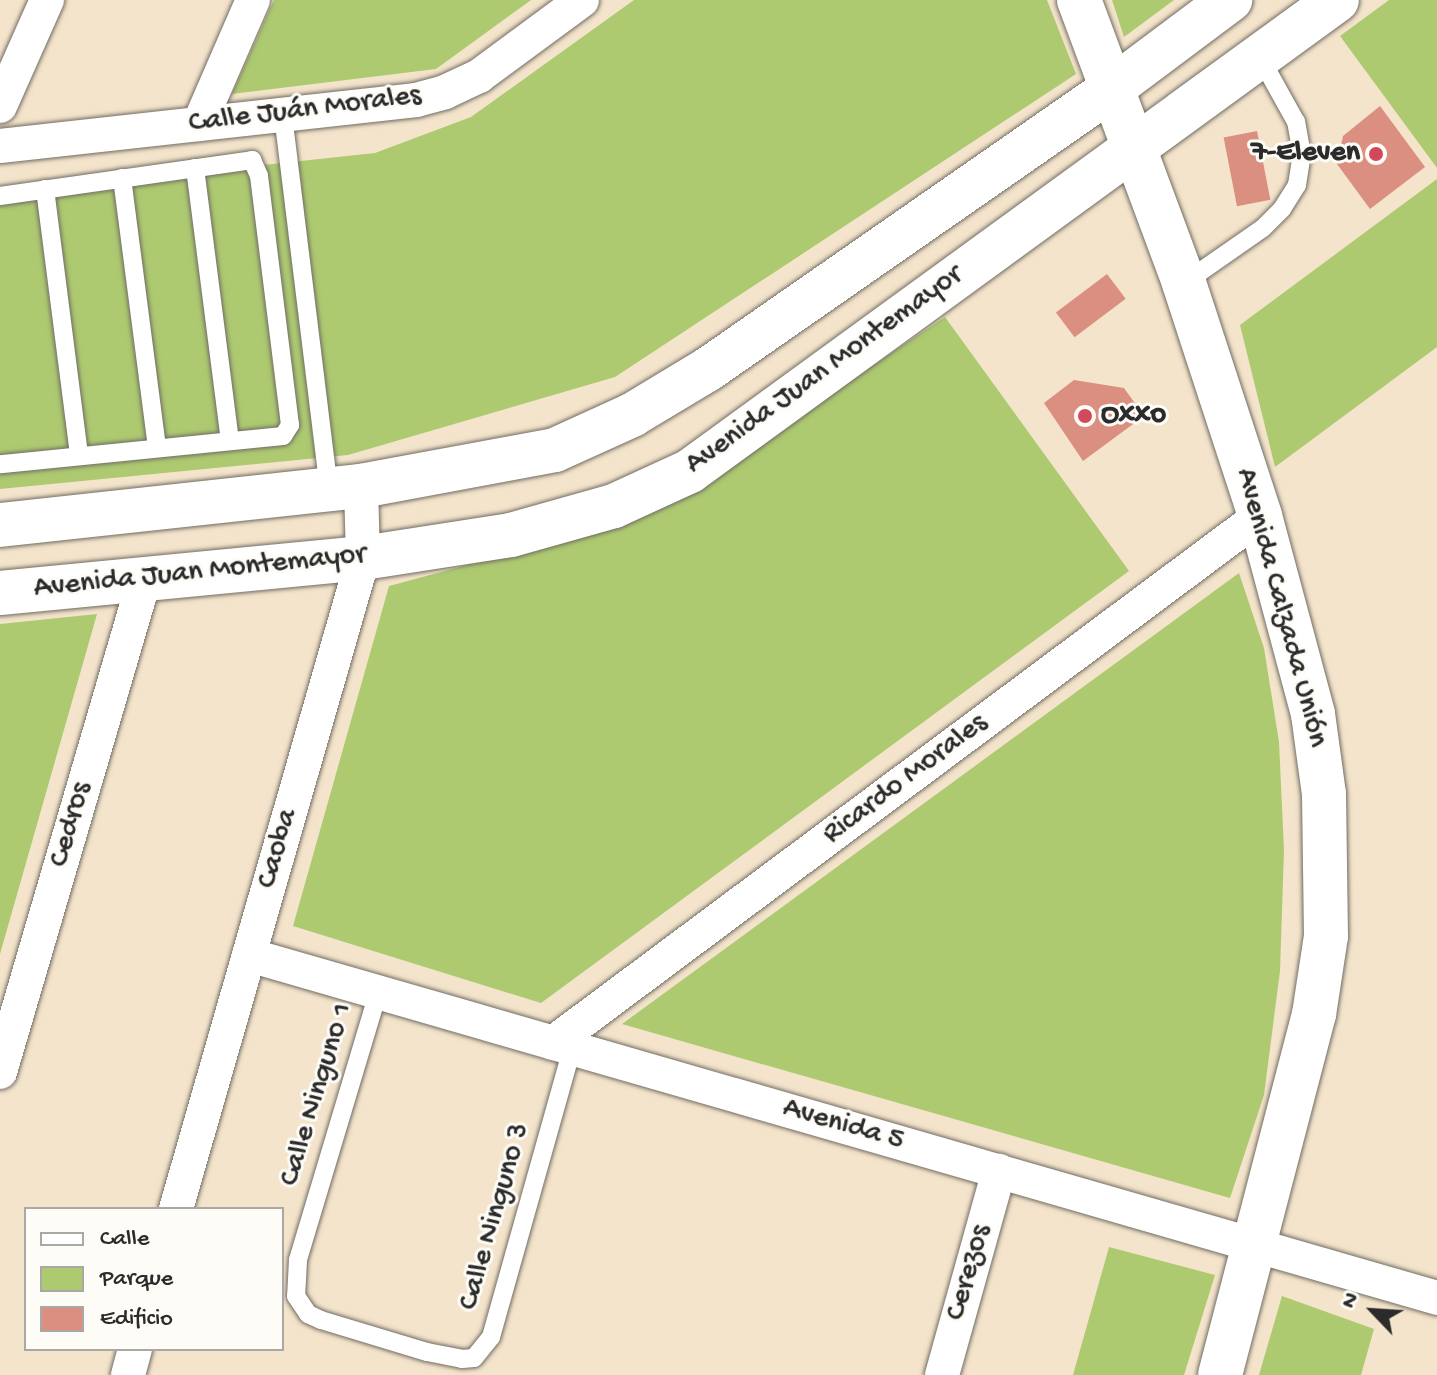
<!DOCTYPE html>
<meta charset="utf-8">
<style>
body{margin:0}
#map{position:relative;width:1437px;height:1375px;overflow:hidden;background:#f4e4cb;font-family:"Gochi Hand",sans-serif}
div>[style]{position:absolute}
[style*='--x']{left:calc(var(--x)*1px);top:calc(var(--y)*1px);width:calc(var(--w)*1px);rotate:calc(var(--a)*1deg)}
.green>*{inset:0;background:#adca71}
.building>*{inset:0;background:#da8f80;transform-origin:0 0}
.roads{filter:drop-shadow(0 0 2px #716c63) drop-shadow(0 0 2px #716c63)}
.lane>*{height:18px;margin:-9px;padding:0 9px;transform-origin:9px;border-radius:9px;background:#fff}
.street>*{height:34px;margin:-17px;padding:0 17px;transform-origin:17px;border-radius:17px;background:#fff}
.secondary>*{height:44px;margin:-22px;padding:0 22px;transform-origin:22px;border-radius:22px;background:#fff}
.dots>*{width:22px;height:22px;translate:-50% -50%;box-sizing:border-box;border:4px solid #fdfcf7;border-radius:50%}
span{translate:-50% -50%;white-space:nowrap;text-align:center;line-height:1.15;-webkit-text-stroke:6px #fdfcf7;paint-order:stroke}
.street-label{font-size:30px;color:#2b2b2b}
.poi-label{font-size:30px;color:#2b2b2b;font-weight:700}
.right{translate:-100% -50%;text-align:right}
.left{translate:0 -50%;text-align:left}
.legend{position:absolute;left:24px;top:1207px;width:260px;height:144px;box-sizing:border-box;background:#fdfcf7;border:2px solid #a9a8a5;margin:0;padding:10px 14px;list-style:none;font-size:24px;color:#2b2b2b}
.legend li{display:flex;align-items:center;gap:16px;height:40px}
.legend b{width:40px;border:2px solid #a9a8a5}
.north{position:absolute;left:1333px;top:1271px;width:80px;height:80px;-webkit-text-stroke:6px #fdfcf7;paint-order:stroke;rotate:295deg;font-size:22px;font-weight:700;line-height:32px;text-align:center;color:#2b2b2b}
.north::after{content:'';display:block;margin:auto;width:28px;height:36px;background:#2b2b2b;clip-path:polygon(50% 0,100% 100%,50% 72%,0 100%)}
</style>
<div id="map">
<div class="green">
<div style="clip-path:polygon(274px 0,531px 0,436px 69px,232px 94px)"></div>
<div style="clip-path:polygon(634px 0,1047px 0,1076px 74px,615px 377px,348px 455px,0 489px,0 193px,375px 153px,471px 117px)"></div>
<div style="clip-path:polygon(1112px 0,1174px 0,1124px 37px)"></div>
<div style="clip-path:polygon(1389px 0,1437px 0,1437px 168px,1340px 36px)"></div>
<div style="clip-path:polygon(1437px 179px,1437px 347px,1275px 467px,1240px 325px)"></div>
<div style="clip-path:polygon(945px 317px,1129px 571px,541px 1003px,293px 926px,389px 586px,627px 522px,748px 449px)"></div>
<div style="clip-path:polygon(1239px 573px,1264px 648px,1279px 742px,1284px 850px,1280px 971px,1264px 1095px,1230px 1198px,622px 1024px)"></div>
<div style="clip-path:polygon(97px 614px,0 954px,0 624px)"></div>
<div style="clip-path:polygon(1109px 1247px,1215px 1275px,1184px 1375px,1073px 1375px)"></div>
<div style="clip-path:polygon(1282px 1296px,1374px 1329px,1361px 1375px,1259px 1375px)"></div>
</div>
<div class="building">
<div style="clip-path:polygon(1380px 106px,1425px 167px,1370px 209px,1337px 164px,1343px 136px)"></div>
<div style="left:1257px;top:131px;width:70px;height:34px;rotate:79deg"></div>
<div style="left:1107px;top:274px;width:31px;height:64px;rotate:53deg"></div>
<div style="clip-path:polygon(1074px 380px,1124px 388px,1144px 416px,1083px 461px,1044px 403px)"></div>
</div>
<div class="roads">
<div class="lane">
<div style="--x:283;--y:115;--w:377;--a:83"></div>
<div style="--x:195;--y:168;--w:275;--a:82.7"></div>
<div style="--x:122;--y:178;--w:272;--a:82.6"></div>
<div style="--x:45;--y:189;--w:269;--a:82.7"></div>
<div style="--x:0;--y:196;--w:255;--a:-8.1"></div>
<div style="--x:252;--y:160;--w:17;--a:66"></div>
<div style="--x:259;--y:176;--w:251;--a:82.9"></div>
<div style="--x:290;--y:425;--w:13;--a:122"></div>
<div style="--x:283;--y:436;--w:284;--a:174.3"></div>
<div style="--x:1184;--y:283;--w:96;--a:-34.8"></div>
<div style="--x:1263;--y:228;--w:27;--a:-45"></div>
<div style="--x:1282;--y:209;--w:28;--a:-58"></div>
<div style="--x:1297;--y:185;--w:30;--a:-81"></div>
<div style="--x:1302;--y:155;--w:34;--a:-100"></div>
<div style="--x:1296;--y:122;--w:74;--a:-119"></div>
<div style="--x:378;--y:993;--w:279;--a:106.7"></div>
<div style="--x:298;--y:1260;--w:36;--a:93"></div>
<div style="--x:296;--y:1296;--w:22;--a:56"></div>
<div style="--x:308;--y:1314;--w:14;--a:25"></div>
<div style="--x:321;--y:1320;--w:111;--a:16.8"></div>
<div style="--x:427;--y:1352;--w:36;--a:11"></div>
<div style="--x:462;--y:1359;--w:12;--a:-5"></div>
<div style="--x:474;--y:1358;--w:27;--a:-51"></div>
<div style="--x:491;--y:1337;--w:300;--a:-74.3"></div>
</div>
<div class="street">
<div style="--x:0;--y:106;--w:116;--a:-66.1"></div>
<div style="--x:199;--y:124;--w:135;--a:-66.5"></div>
<div style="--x:0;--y:146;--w:419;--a:-6.3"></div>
<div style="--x:416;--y:100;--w:30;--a:-15"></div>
<div style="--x:445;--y:92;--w:38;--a:-25"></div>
<div style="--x:479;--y:76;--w:128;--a:-36.4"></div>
<div style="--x:249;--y:955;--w:1237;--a:16.1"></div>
<div style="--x:553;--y:1043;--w:882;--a:-36.7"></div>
<div style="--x:0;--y:1072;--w:516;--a:-73.67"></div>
<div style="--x:176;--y:1209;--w:677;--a:-73.97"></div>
<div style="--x:363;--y:558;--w:72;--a:-91.6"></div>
<div style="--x:128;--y:1375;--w:27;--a:-75"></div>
<div style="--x:942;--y:1375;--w:212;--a:-74.4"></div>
</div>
<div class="secondary">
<div style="--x:1079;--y:0;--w:302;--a:69.6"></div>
<div style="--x:1184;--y:283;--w:245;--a:71.9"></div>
<div style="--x:1260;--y:516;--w:205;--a:75"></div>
<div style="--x:1313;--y:714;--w:81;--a:82.2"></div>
<div style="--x:1324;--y:794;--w:142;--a:89.2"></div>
<div style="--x:1326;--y:936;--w:79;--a:98.7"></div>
<div style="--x:1314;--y:1014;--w:373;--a:104.6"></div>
<div style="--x:0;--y:525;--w:363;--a:-6.2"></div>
<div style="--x:361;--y:486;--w:197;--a:-10.5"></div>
<div style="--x:555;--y:450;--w:85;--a:-24.4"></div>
<div style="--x:632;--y:415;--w:87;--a:-31"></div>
<div style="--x:707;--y:370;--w:492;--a:-34.8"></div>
<div style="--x:1111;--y:89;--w:149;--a:-36.8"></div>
<div style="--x:0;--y:593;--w:365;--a:-5.5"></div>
<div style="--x:363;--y:558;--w:150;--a:-8.8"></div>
<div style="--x:511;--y:535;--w:107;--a:-15.7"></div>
<div style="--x:614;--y:506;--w:84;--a:-24.7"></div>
<div style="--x:690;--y:471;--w:800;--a:-36.05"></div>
</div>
</div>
<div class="dots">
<div style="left:1376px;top:154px;background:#d1495b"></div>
<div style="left:1085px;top:416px;background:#d1495b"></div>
</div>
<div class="street-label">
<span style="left:305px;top:111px;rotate:-7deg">Calle Juán Morales</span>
<span style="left:825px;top:371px;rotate:-36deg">Avenida Juan Montemayor</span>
<span style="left:200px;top:573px;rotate:-6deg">Avenida Juan Montemayor</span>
<span style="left:1280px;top:608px;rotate:75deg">Avenida Calzada Unión</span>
<span style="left:906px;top:780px;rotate:-37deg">Ricardo Morales</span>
<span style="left:72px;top:825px;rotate:-74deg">Cedros</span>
<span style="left:279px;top:849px;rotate:-74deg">Caoba</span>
<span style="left:318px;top:1095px;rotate:-73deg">Calle Ninguno 1</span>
<span style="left:843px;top:1126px;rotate:16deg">Avenida 5</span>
<span style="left:496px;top:1217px;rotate:-74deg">Calle Ninguno 3</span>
<span style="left:970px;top:1273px;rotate:-74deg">Cerezos</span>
</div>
<div class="poi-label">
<span class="right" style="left:1360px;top:154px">7-Eleven</span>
<span class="left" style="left:1101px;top:416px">Oxxo</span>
</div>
<ul class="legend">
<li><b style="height:10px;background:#fff"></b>Calle</li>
<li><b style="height:22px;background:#adca71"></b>Parque</li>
<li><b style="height:22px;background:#da8f80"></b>Edificio</li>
</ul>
<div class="north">N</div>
</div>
